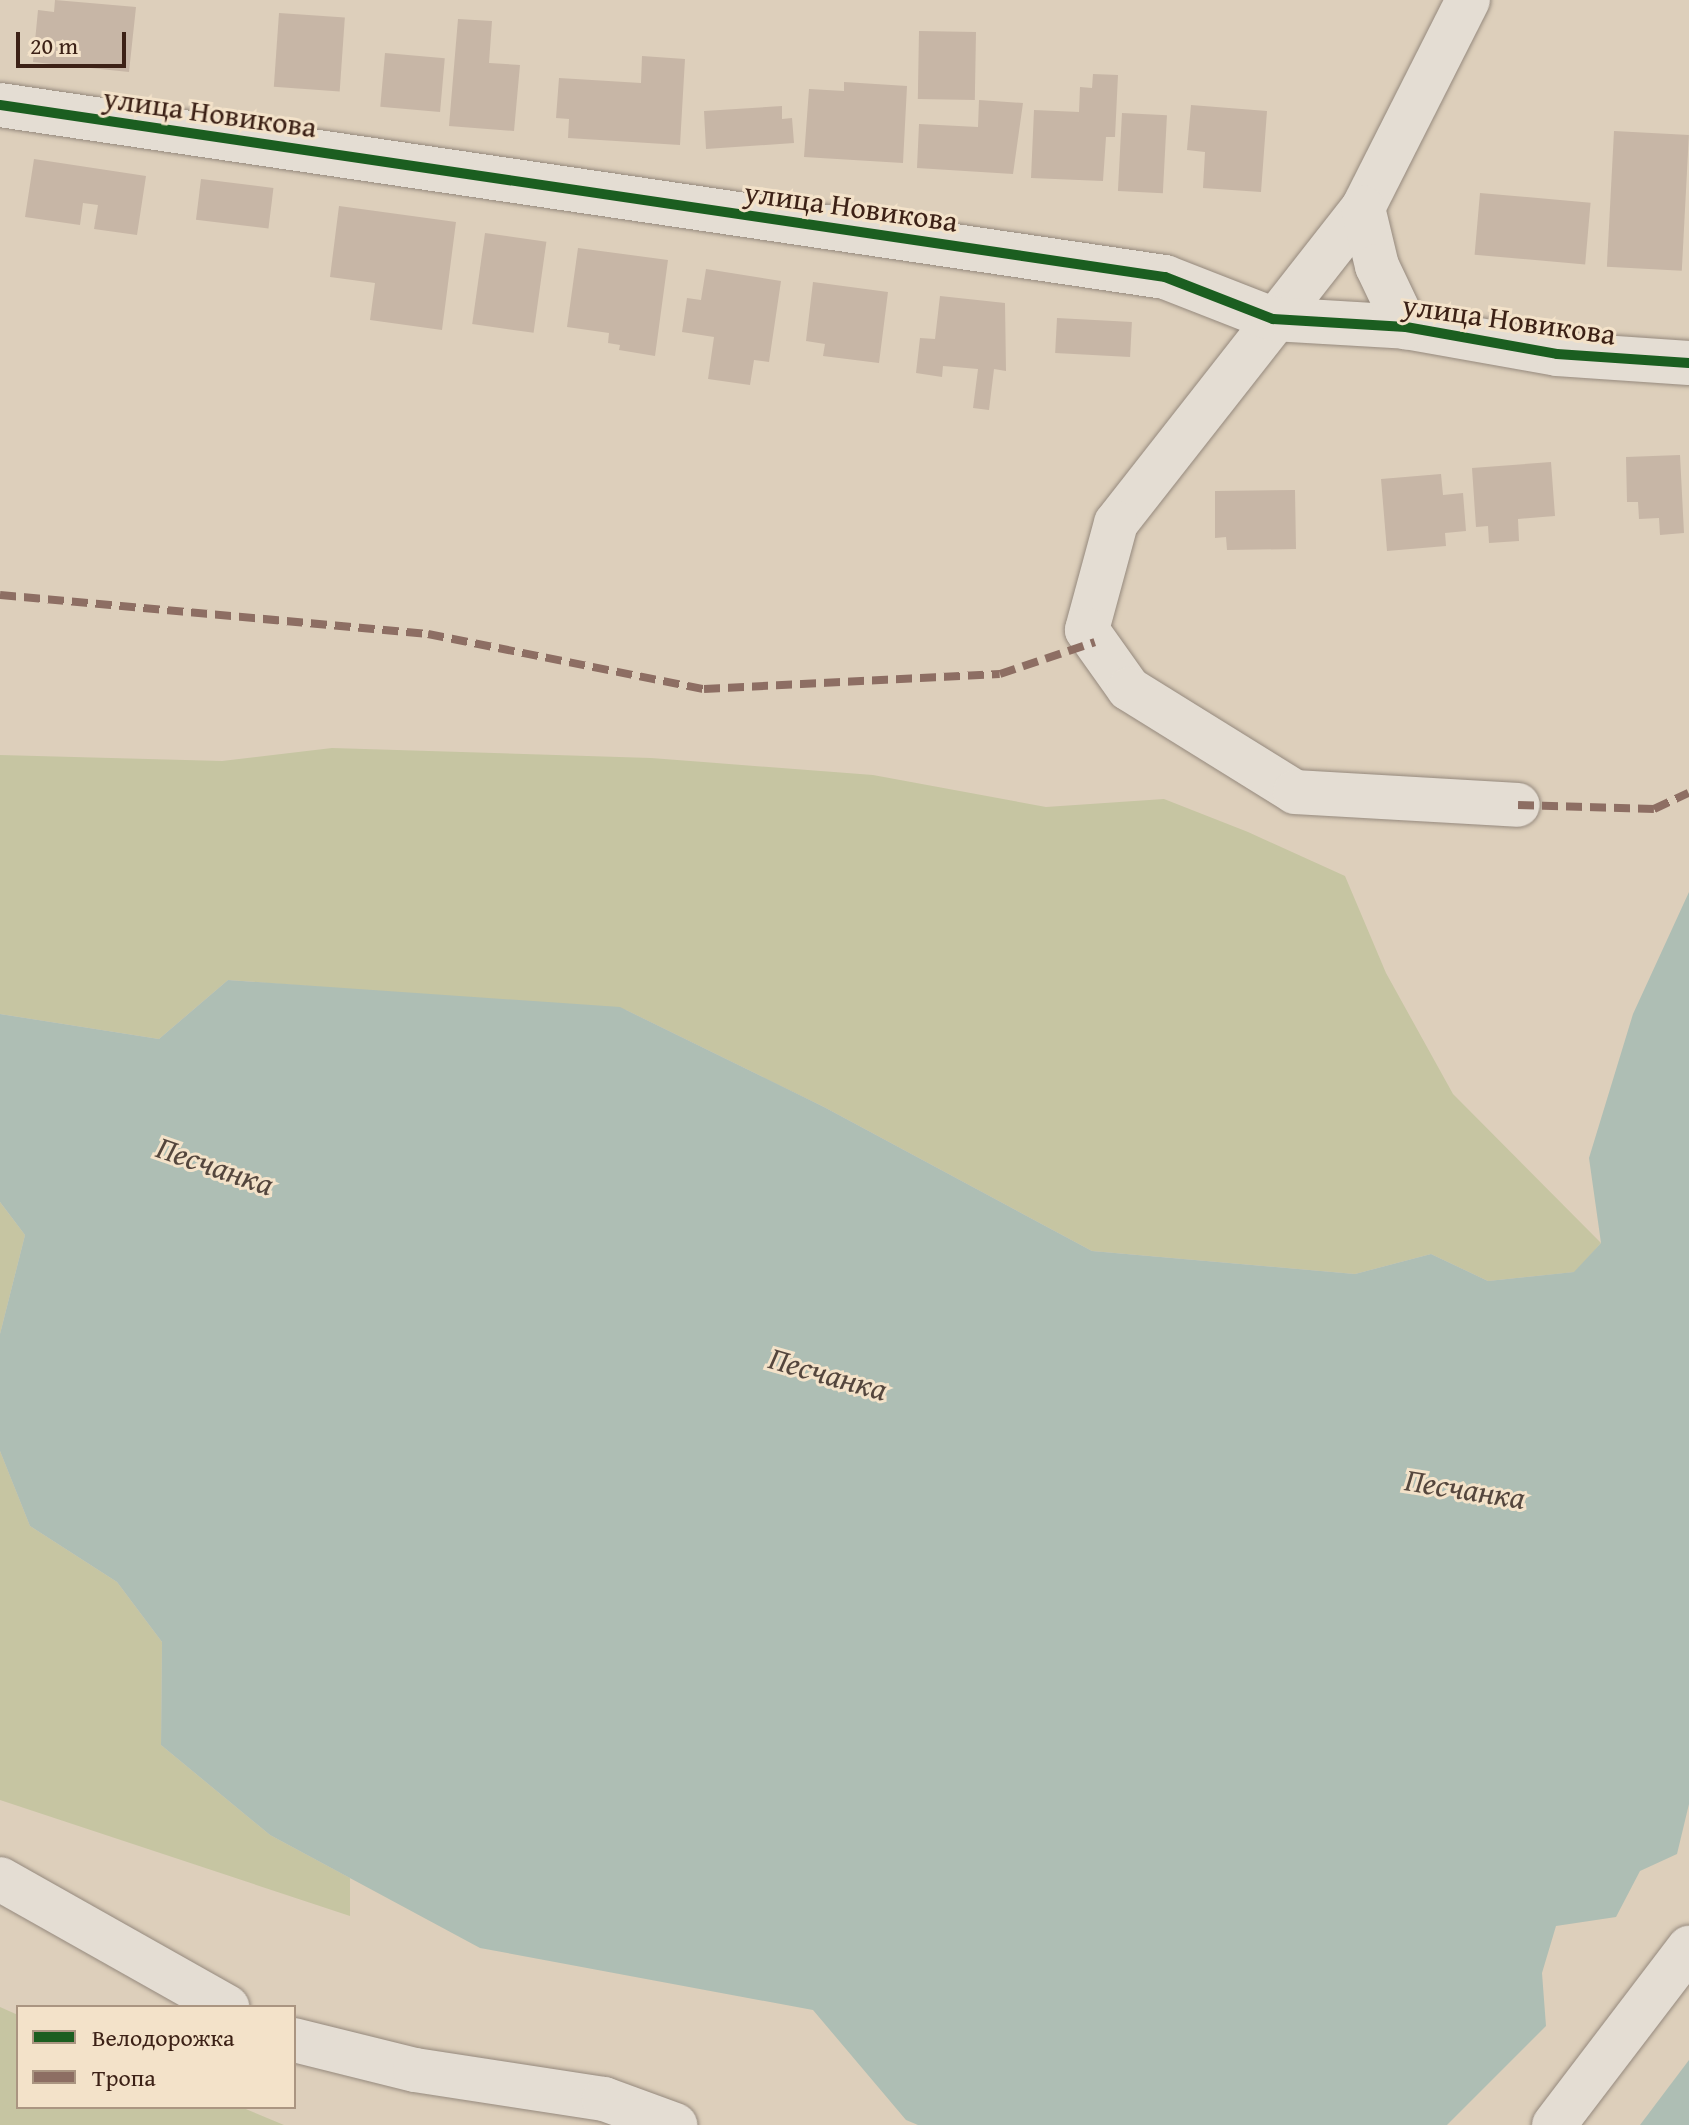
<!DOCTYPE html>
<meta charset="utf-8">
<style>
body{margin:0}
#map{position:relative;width:1689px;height:2125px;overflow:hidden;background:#ddcfbb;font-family:"Gentium Book Plus",serif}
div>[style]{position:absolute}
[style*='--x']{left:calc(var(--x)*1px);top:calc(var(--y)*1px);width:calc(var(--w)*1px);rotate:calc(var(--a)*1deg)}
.green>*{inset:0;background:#c6c5a2}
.water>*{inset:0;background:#aebeb4}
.building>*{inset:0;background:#c7b6a6;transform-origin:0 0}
.roads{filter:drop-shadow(0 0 2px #95897d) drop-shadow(0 0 2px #95897d)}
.minor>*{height:44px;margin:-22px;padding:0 22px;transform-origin:22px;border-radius:22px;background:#e4ddd3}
.quiet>*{height:8px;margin-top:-4px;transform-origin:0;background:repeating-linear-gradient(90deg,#8d6e63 0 16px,transparent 0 24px)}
.cycleway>*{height:10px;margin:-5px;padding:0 5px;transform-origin:5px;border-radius:5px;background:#1b5e20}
span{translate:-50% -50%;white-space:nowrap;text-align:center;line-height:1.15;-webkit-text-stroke:6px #f3e2c9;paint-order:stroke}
.street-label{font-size:30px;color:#3c2116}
.water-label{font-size:32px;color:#54463d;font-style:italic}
.legend{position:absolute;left:16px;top:2005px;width:280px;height:104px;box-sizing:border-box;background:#f3e2c9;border:2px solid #aa9581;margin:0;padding:10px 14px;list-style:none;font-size:24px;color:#3c2116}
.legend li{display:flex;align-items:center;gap:16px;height:40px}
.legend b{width:40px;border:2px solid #aa9581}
.scale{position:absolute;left:16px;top:32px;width:110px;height:36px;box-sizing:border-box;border:4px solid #3c2116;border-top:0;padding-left:10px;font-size:24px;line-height:28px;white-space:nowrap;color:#3c2116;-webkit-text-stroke:6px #f3e2c9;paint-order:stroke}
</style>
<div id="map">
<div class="green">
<div style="clip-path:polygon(332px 748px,651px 758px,873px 775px,1046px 807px,1164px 799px,1248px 832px,1345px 876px,1386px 973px,1453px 1094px,1601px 1243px,1575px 1272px,1488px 1281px,1431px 1254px,1355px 1274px,1092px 1251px,824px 1107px,626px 1010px,228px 980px,159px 1039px,0 1014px,0 755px,222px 761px)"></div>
<div style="clip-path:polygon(0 1202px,25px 1235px,0 1334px)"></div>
<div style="clip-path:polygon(0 1451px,30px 1526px,117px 1582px,162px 1642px,161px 1745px,270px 1835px,350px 1878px,350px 1916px,0 1800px)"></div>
<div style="clip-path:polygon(0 2007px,18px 2015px,18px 2107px,241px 2107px,284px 2125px,0 2125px)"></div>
</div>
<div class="water">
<div style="clip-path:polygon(1689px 892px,1689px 1804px,1677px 1854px,1640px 1871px,1616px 1917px,1556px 1926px,1542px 1973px,1546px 2026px,1447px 2125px,918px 2125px,906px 2120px,813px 2010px,480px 1948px,270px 1835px,161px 1745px,162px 1642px,117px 1582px,30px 1526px,0 1451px,0 1334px,25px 1235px,0 1202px,0 1014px,159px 1039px,228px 980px,620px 1007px,824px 1107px,1092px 1251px,1355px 1274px,1431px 1254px,1488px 1281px,1574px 1272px,1601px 1243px,1589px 1158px,1633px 1014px)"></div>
<div style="clip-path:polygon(1689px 2060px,1689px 2125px,1640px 2125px)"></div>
</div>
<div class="building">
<div style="clip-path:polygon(55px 0,136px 7px,129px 72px,33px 62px,38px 10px,54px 12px)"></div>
<div style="left:279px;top:13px;width:66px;height:74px;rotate:4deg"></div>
<div style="clip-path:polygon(458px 19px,492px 21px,489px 63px,520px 65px,514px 131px,449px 126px)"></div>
<div style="left:919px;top:31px;width:57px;height:68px;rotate:1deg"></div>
<div style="left:385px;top:53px;width:60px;height:54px;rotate:5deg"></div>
<div style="clip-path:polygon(642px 56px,685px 59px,680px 145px,568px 138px,569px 119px,556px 118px,559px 78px,641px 83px)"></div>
<div style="clip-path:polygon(1093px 74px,1118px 75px,1115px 137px,1106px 137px,1103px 181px,1031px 178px,1034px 110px,1079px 112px,1080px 87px,1092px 88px)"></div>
<div style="clip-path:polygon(844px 82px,907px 86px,903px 163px,804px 157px,809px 89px,844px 91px)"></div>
<div style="clip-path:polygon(979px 100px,1023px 103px,1013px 174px,917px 168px,919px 124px,978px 127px)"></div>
<div style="clip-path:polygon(1191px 105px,1267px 111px,1261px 192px,1203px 188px,1205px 152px,1187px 150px)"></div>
<div style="clip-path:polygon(782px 106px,782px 119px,792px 118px,794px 143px,706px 149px,704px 111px)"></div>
<div style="left:1122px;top:113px;width:45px;height:78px;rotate:3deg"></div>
<div style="left:1614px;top:131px;width:75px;height:136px;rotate:3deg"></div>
<div style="clip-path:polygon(34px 159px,146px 176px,137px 235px,94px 229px,98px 205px,83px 203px,80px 225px,25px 217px)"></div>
<div style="left:201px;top:179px;width:73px;height:41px;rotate:7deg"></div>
<div style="left:1480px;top:193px;width:111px;height:62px;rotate:5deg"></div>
<div style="clip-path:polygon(339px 206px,456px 222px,442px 330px,370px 320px,375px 283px,330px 277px)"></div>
<div style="left:485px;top:233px;width:62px;height:92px;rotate:8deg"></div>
<div style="clip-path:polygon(578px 248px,668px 260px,655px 356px,619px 350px,620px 345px,608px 343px,609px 333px,567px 327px)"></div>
<div style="clip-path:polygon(706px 269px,781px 281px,769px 362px,754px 360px,750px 385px,708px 379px,714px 337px,682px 332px,687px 298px,701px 300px)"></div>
<div style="clip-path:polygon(813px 282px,888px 292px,879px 363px,823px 356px,825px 344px,806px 341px)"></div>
<div style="clip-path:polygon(940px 296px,1005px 303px,1006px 371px,994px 369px,989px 410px,973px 408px,978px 369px,943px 366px,942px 377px,916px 373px,920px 338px,935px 339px)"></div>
<div style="left:1057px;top:318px;width:75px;height:35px;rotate:3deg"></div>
<div style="clip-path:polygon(1680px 455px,1684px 533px,1660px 535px,1659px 518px,1639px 519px,1638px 502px,1627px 502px,1626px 457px)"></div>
<div style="clip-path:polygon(1551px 462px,1555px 516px,1518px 519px,1519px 541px,1489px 543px,1488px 526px,1476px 527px,1472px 468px)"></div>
<div style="clip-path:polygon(1441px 474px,1443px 495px,1463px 493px,1466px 531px,1445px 533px,1446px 546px,1387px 551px,1381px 479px)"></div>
<div style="clip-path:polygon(1295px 490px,1296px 549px,1227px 550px,1226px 537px,1215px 538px,1215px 491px)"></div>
</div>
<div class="roads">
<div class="minor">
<div style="--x:1468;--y:0;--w:233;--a:116.8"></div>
<div style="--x:1363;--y:208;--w:400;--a:128.1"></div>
<div style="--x:1116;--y:523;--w:111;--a:105.2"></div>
<div style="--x:1087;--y:630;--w:72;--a:54.6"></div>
<div style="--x:1129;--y:689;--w:195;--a:31.8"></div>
<div style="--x:1295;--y:792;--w:223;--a:3.3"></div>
<div style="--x:0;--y:105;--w:1178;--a:8.4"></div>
<div style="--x:1165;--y:277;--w:116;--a:21.3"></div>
<div style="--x:1273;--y:319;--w:133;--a:3.4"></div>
<div style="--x:1406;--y:327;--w:153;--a:10.1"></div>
<div style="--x:1557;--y:354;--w:132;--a:3.9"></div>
<div style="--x:1363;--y:208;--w:60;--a:76.4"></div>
<div style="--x:1377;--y:266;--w:68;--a:64.6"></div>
<div style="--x:0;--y:1879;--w:261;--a:29.4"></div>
<div style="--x:294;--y:2040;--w:125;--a:13.9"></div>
<div style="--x:415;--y:2070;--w:191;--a:8.7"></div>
<div style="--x:604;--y:2099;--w:76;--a:20.1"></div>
<div style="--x:1554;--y:2125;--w:223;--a:-52.7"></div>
</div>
</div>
<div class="quiet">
<div style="--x:0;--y:595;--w:430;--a:5.2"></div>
<div style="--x:428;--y:634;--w:281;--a:11.3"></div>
<div style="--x:704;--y:689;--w:296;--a:-2.9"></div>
<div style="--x:1000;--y:674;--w:100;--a:-18.6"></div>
<div style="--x:1518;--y:805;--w:136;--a:1.7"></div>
<div style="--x:1654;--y:809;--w:38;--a:-25"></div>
</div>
<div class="cycleway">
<div style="--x:0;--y:105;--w:1178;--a:8.4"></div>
<div style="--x:1165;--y:277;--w:116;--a:21.3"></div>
<div style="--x:1273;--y:319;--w:133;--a:3.4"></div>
<div style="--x:1406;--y:327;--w:153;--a:10.1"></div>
<div style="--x:1557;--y:354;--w:132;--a:3.9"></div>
</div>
<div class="street-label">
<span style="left:210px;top:112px;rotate:8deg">улица Новикова</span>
<span style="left:851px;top:206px;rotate:8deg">улица Новикова</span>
<span style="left:1509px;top:319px;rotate:8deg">улица Новикова</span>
</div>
<div class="water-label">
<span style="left:215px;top:1166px;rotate:19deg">Песчанка</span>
<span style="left:828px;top:1374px;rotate:16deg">Песчанка</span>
<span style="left:1465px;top:1489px;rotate:9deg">Песчанка</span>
</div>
<ul class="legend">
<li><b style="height:10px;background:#1b5e20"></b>Велодорожка</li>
<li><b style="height:10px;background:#8d6e63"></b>Тропа</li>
</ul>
<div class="scale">20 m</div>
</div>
